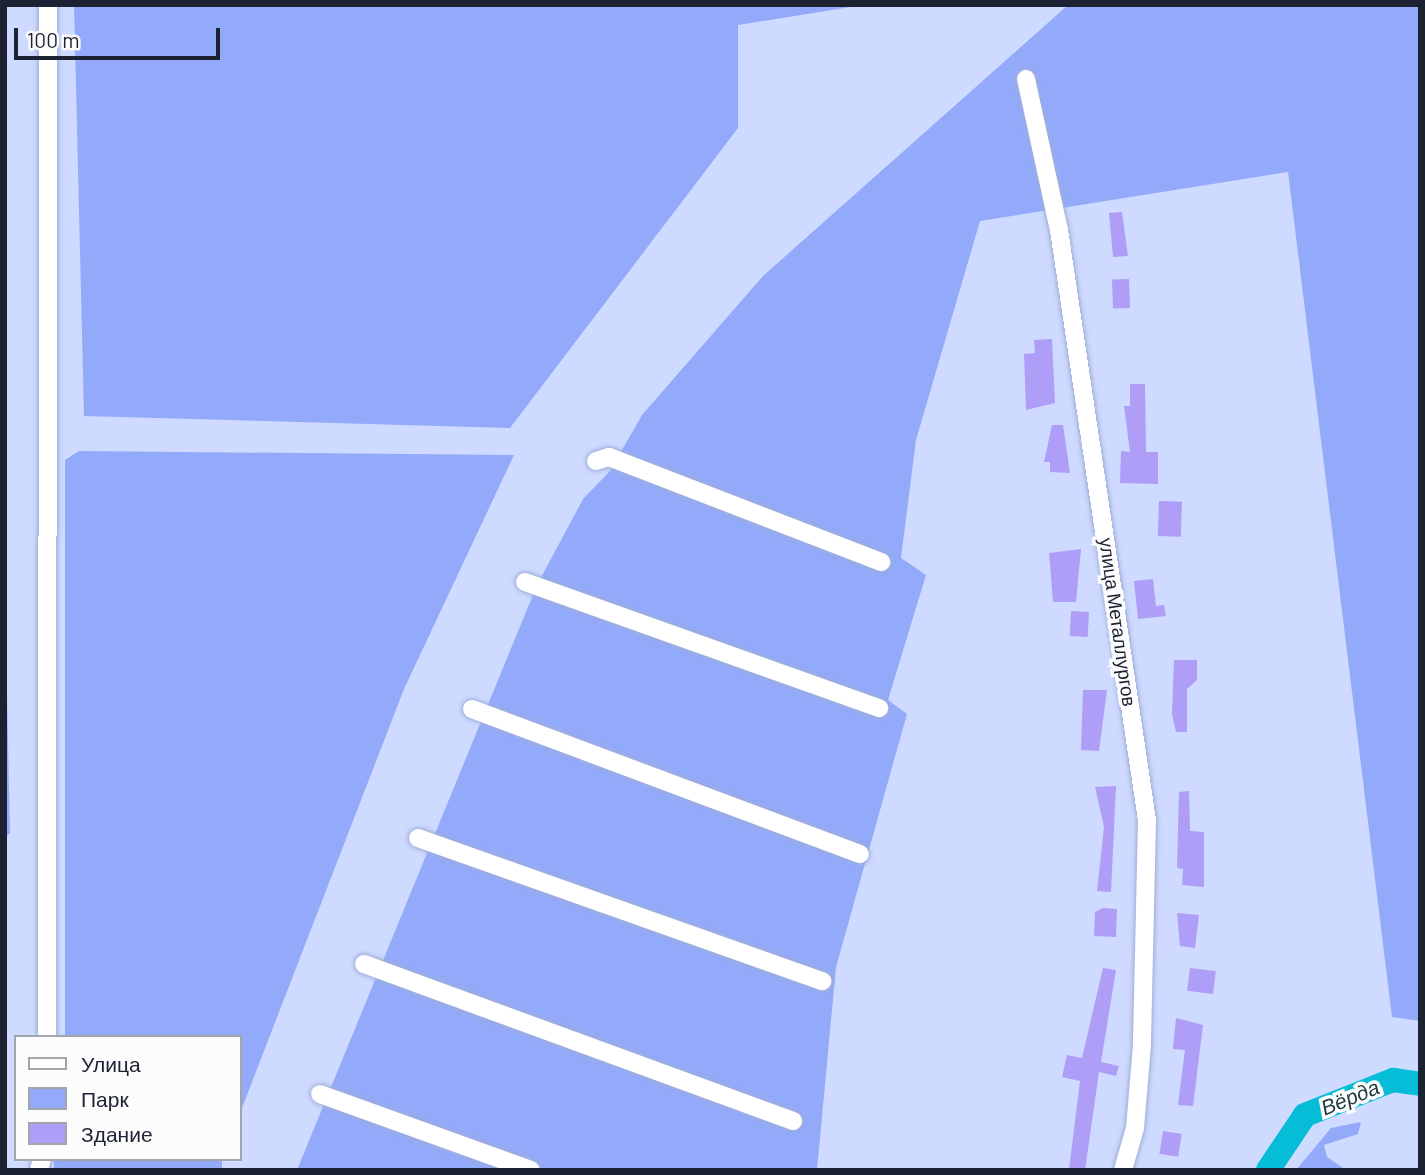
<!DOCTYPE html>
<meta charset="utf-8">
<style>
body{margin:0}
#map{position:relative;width:1425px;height:1175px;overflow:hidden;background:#cedaff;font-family:Barlow,sans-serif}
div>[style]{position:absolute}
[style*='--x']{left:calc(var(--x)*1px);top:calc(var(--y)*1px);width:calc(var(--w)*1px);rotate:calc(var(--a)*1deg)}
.green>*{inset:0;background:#93aafa;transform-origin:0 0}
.river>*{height:24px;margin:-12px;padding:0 12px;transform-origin:12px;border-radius:12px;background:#05bdd6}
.building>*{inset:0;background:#ae9ef7;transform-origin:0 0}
.roads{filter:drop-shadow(0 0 2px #9fadd9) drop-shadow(0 0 2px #9fadd9)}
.minor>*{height:18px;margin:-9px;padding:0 9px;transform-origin:9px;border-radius:9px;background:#fff}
span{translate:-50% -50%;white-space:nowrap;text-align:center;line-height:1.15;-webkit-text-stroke:7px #fcfcfc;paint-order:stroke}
.street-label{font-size:19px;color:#1d2233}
.water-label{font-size:21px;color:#1c3a40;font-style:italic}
.frame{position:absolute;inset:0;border:7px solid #1d2233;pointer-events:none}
.legend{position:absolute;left:14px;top:1035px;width:228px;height:126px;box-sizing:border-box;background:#fcfcfc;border:2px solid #a3a5ac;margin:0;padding:9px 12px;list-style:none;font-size:21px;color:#1d2233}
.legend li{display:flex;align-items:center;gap:14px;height:35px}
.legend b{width:35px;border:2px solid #a3a5ac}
.scale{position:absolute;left:14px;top:28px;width:206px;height:32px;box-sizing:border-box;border:4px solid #1d2233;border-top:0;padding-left:9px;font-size:21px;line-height:24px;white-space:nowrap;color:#1d2233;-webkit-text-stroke:5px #fcfcfc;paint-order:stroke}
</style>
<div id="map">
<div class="green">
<div style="clip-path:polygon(74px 5px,863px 5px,738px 25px,738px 128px,510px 428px,84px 416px)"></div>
<div style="clip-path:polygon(1068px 5px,1420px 5px,1420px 1021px,1392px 1017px,1288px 172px,980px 221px,916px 440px,901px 558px,926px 575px,888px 700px,907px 714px,836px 967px,817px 1170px,297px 1170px,537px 585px,583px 499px,610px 471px,642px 415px,763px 276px)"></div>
<div style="clip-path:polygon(79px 451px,514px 455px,404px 689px,240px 1113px,240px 1037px,65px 1037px,65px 460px)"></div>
<div style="clip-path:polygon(5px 601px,10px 833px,5px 837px)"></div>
<div style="clip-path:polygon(1361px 1122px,1358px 1134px,1324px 1145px,1327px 1157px,1346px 1170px,1296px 1170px,1331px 1128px)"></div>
<div style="left:54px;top:1159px;width:168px;height:11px"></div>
</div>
<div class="river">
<div style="--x:1268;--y:1170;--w:66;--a:-56.1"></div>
<div style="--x:1305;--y:1115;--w:95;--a:-21.7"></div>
<div style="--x:1393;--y:1080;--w:27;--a:8"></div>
</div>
<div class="building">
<div style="clip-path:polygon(1122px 212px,1128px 256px,1113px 257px,1109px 213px)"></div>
<div style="left:1129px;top:279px;width:29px;height:17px;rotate:88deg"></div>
<div style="clip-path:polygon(1052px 339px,1055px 403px,1026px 410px,1024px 354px,1035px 353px,1034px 340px)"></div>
<div style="clip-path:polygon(1130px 384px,1145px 384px,1146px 452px,1158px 452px,1158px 484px,1120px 483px,1121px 451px,1130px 452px,1124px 406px,1130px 406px)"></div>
<div style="clip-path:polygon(1052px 425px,1063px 425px,1070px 473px,1050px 472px,1050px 462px,1044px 462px)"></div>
<div style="left:1159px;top:501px;width:23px;height:35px;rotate:2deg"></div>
<div style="clip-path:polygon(1081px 549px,1076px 602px,1053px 602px,1049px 553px)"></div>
<div style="clip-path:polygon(1153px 579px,1156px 606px,1164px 605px,1166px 616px,1138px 619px,1134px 581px)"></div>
<div style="left:1071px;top:611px;width:18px;height:25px;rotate:3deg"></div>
<div style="clip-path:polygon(1174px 660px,1197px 660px,1197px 680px,1187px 689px,1187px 732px,1176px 732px,1172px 714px)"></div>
<div style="clip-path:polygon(1083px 690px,1107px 690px,1099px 751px,1081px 750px)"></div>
<div style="clip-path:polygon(1116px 786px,1111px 892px,1097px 891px,1104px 827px,1095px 787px)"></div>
<div style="clip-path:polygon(1189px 791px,1190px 831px,1204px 832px,1204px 887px,1182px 885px,1183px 869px,1177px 868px,1179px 792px)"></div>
<div style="clip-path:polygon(1103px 908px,1117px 909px,1116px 937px,1094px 936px,1095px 912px)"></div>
<div style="clip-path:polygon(1177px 913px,1199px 915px,1195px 948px,1180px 946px)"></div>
<div style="clip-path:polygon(1103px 968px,1116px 970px,1101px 1062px,1119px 1066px,1116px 1076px,1099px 1072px,1085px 1170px,1069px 1170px,1080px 1081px,1062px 1077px,1067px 1055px,1082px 1058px)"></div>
<div style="left:1190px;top:968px;width:26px;height:23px;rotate:7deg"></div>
<div style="clip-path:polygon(1176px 1018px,1203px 1025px,1193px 1106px,1178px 1105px,1185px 1050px,1173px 1049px)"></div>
<div style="left:1163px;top:1131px;width:19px;height:23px;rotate:9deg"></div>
</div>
<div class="roads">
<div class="minor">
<div style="--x:1026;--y:79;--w:155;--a:77.7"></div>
<div style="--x:1059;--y:230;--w:597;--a:81.52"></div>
<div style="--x:1147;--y:820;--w:225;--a:91.3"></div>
<div style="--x:1142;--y:1045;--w:83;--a:94.8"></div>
<div style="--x:1135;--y:1128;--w:44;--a:105.9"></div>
<div style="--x:596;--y:461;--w:14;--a:-17"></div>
<div style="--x:609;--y:457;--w:292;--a:21.1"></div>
<div style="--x:525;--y:582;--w:376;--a:19.6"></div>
<div style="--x:472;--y:709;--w:414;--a:20.5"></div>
<div style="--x:418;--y:838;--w:429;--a:19.5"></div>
<div style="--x:364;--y:964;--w:457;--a:20.1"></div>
<div style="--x:47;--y:1037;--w:1032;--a:-89.94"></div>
<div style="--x:320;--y:1094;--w:224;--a:19.8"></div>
<div style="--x:39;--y:1170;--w:11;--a:-75"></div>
</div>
</div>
<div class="street-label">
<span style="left:1118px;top:622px;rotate:82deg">улица Металлургов</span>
</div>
<div class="water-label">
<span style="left:1350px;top:1097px;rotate:-22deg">Вёрда</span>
</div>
<div class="frame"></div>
<ul class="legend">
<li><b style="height:9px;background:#fff"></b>Улица</li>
<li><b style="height:19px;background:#93aafa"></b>Парк</li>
<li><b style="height:19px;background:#ae9ef7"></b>Здание</li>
</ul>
<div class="scale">100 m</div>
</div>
